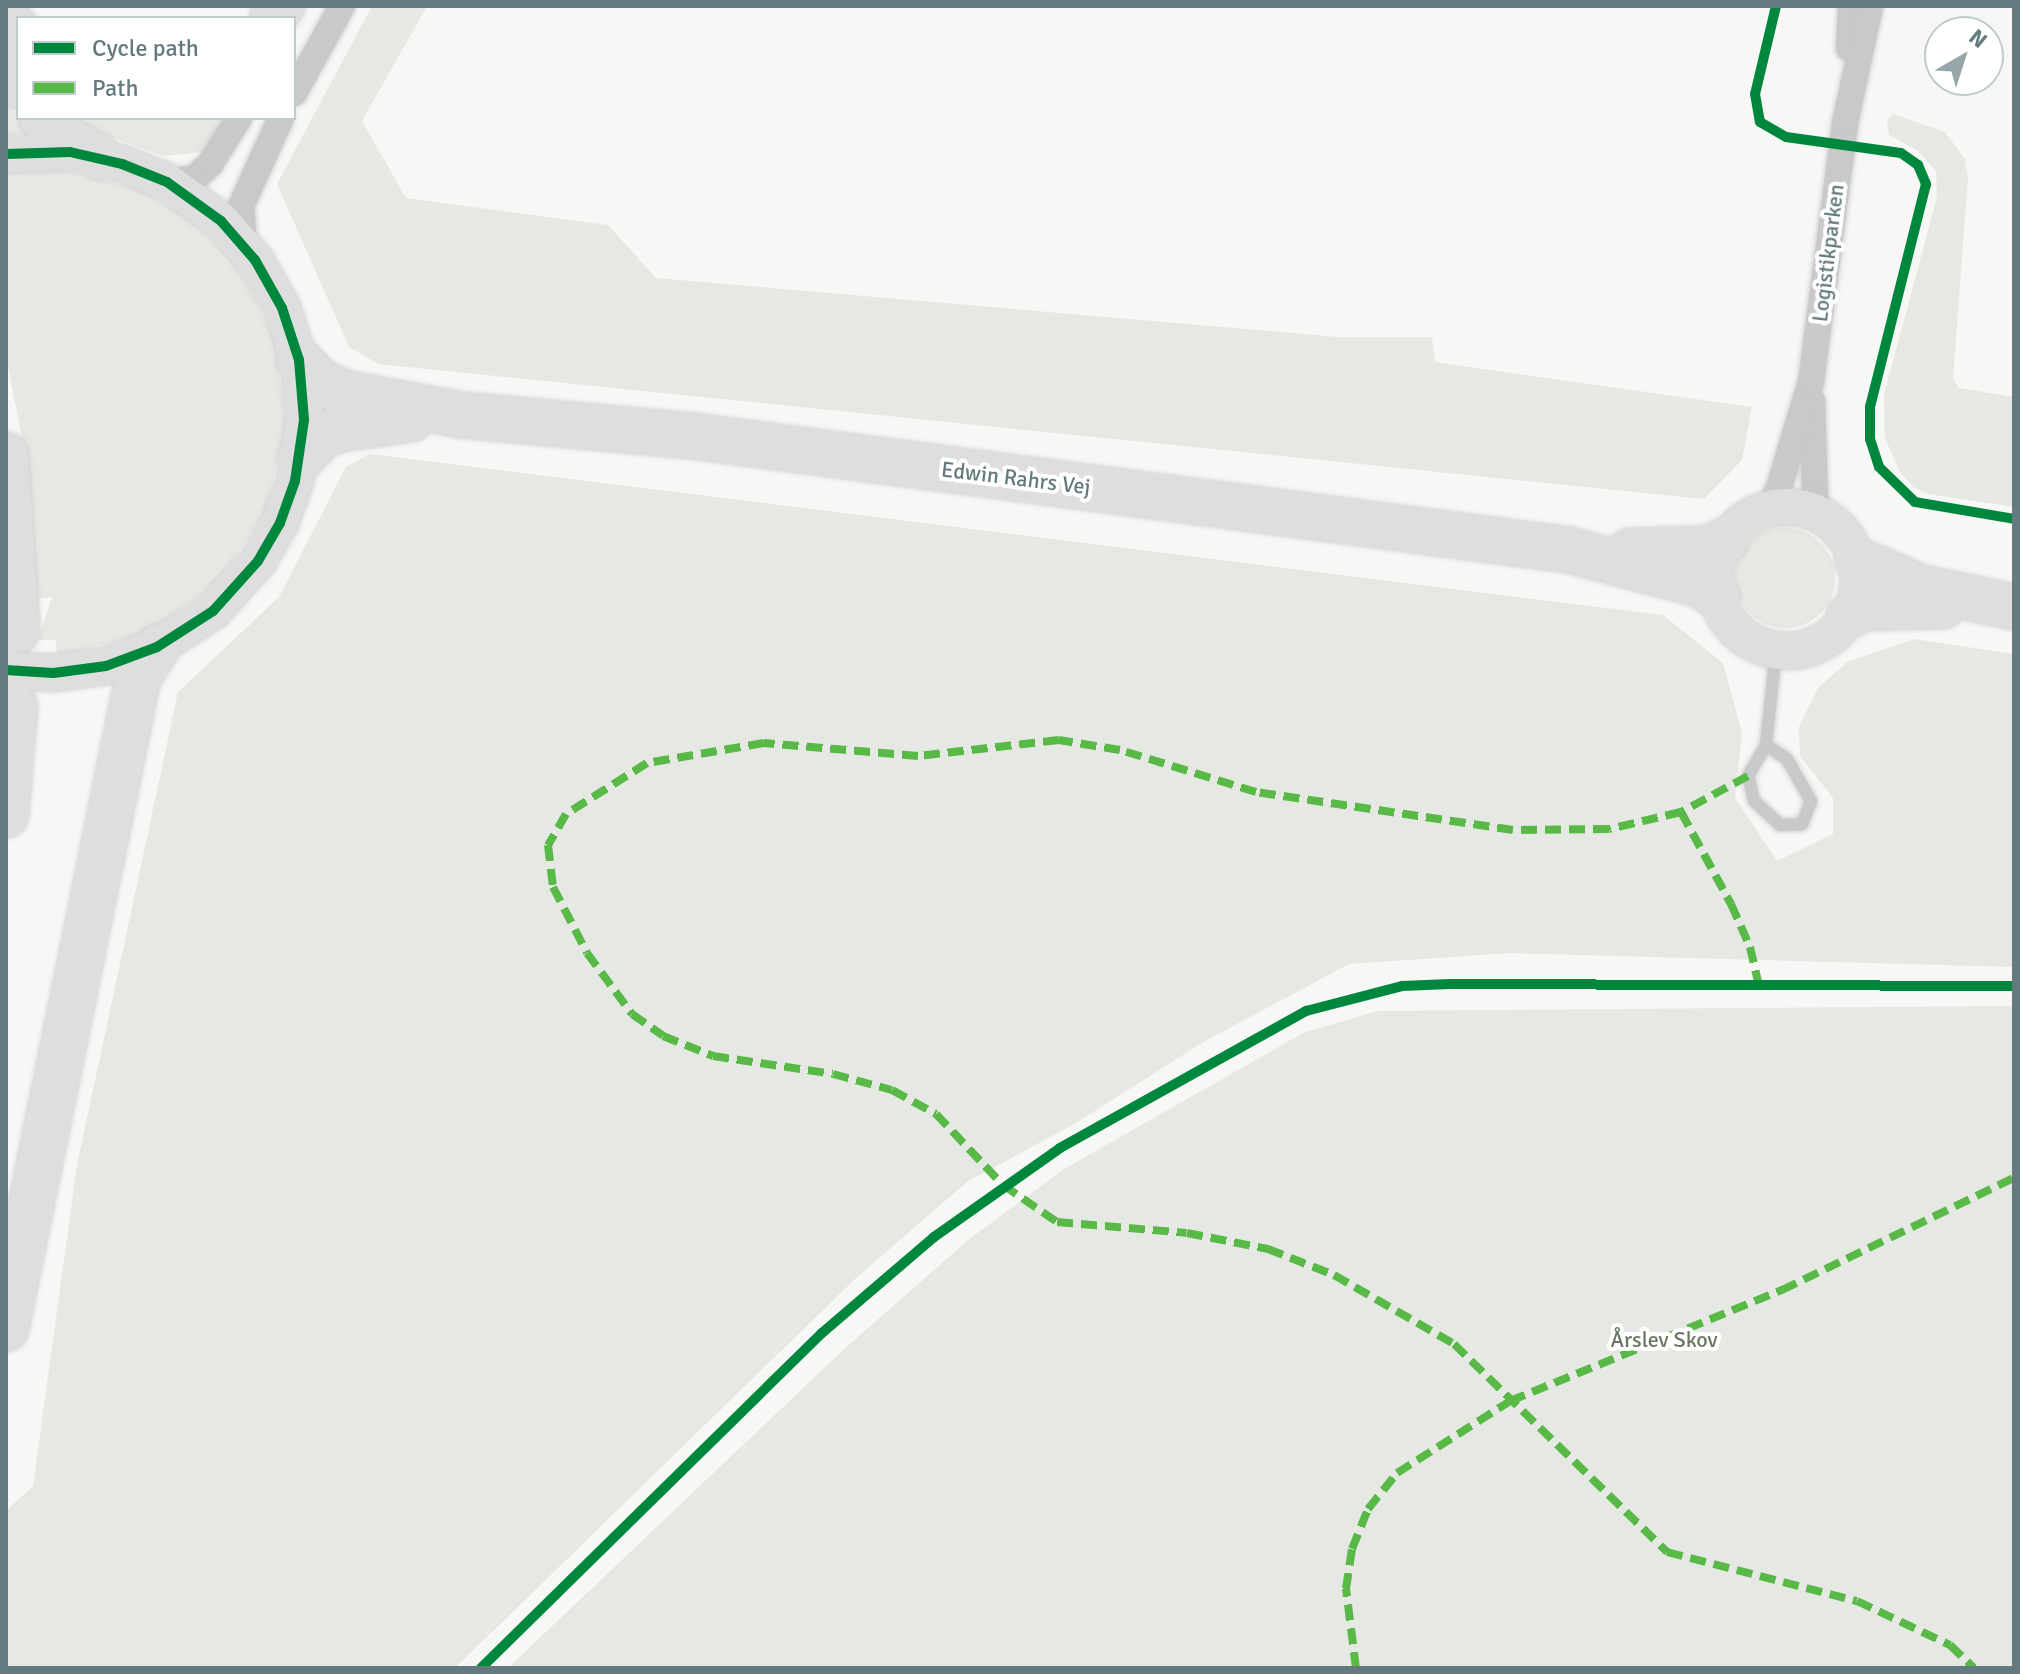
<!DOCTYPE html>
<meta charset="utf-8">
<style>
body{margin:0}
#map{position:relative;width:2020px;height:1674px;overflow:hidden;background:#f7f7f6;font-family:Signika,sans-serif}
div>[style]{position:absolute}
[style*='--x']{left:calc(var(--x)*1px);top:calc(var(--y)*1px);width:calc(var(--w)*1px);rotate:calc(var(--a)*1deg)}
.green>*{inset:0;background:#e6e8e3}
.round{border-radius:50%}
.roads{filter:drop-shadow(0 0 2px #d2d3d3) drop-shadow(0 0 2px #d2d3d3)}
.lane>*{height:12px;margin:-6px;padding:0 6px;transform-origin:6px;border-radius:6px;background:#c7c9ca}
.street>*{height:26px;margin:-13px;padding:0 13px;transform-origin:13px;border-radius:13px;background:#c7c9ca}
.secondary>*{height:36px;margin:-18px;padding:0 18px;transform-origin:18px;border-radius:18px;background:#dedede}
.secondary>.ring{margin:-18px;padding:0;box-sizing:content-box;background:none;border:36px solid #dedede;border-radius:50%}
.highway>*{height:44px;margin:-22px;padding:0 22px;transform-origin:22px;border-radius:22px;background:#dedede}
.quiet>*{height:8px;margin-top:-4px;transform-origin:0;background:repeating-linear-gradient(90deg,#58b947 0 16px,transparent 0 24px)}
.cycleway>*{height:10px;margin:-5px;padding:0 5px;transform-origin:5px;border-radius:5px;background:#00873e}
span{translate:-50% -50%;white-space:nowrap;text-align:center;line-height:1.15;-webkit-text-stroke:8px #fff;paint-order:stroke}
.street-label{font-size:22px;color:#647a7f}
.park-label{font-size:22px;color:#6b7762}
.frame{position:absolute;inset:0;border:8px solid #647a7f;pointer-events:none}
.legend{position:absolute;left:16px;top:16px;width:280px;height:104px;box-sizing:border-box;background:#fff;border:2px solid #c1cacc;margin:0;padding:10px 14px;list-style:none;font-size:24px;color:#647a7f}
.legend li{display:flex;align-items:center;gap:16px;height:40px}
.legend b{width:40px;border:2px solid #c1cacc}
.north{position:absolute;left:1924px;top:16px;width:80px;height:80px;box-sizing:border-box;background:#fff;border:2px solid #c1cacc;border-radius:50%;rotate:39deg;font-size:22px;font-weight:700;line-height:32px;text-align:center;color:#647a7f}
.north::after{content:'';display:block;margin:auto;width:28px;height:36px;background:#97a6a9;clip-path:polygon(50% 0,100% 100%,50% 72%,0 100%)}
</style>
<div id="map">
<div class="green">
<div style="clip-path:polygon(372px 6px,427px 6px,362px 121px,406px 198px,608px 225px,656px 278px,1338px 337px,1432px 337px,1435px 362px,1752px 407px,1742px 460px,1704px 499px,378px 364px,349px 347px,277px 184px)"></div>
<div style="clip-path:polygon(6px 84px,18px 102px,18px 118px,28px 118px,28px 132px,6px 135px)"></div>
<div style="clip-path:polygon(1893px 114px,1945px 132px,1965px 159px,1968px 177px,1953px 379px,1959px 388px,2014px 397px,2014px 507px,1928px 494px,1913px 487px,1899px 470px,1885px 438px,1884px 395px,1937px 197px,1936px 171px,1917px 150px,1889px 135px,1887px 120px)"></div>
<div style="clip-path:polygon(59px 118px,230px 118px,202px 152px,163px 156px)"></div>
<div style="clip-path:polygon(56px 169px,142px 190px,192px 220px,235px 262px,275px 340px,286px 427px,265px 513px,215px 585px,142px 635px,57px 656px,56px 640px,38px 640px,52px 597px,36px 599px,23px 443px,6px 357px,6px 172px)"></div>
<div style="clip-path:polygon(370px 454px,1663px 615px,1723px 663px,1742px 733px,1735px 798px,1777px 861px,1833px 834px,1833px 798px,1800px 756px,1799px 727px,1818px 688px,1847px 662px,1914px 639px,2014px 654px,2014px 967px,1510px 953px,1349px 964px,1205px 1041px,1076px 1123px,967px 1182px,857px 1277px,455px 1668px,6px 1668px,6px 1511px,33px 1486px,77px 1165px,178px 692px,279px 597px,346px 467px)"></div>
<div class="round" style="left:1735px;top:528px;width:100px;height:100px"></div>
<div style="clip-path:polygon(2014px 1006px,2014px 1668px,508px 1668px,841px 1352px,968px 1240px,1064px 1169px,1303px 1033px,1377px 1011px)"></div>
</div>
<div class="roads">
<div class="lane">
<div style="--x:1766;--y:745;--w:25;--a:34"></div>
<div style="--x:1787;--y:759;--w:48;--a:60.3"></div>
<div style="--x:1811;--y:801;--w:25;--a:111"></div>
<div style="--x:1802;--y:824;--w:22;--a:177"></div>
<div style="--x:1780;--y:825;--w:35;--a:-137"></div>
<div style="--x:1754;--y:801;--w:26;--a:-103"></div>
<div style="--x:1748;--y:776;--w:36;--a:-60"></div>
<div style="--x:1766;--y:745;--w:96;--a:-84"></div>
</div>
<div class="street">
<div style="--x:1849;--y:48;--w:42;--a:-87.3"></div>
<div style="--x:294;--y:93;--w:99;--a:-61.1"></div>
<div style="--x:167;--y:182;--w:28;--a:-8"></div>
<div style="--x:195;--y:178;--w:21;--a:-43"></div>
<div style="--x:210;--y:164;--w:54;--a:-57.8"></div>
<div style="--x:244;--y:245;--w:39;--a:-94"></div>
<div style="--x:241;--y:206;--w:97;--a:-65.6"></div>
<div style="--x:1812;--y:401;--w:97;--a:88.2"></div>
<div style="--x:1815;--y:498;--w:19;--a:69"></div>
<div style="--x:1767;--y:509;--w:21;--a:-59"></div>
<div style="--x:1778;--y:491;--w:114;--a:-73.2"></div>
<div style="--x:1811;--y:382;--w:261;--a:-82.5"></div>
<div style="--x:1845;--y:123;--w:120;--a:-77.9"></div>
</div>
<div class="secondary">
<div style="--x:6;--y:154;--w:64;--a:-1.8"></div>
<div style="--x:70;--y:152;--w:53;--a:13"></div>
<div style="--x:122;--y:164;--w:48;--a:21.8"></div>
<div style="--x:167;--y:182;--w:67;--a:35.8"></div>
<div style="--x:221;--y:221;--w:52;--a:48.9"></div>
<div style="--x:255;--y:260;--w:55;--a:60.6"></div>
<div style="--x:282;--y:308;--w:55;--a:71.9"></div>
<div style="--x:299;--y:360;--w:60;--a:85.2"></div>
<div style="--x:304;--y:420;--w:62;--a:98.4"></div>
<div style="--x:295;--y:481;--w:45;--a:109.7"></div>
<div style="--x:280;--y:523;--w:44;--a:120.1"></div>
<div style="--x:258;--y:561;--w:67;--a:132"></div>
<div style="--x:213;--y:611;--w:67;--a:147.3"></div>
<div style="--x:157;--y:647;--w:54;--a:159.6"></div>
<div style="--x:106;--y:666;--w:53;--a:172.5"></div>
<div style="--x:53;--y:673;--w:47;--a:-176.3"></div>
<div class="ring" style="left:1715px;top:507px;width:108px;height:108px"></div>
</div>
<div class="highway">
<div style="--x:272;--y:18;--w:16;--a:-50"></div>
<div style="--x:6;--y:19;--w:16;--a:43"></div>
<div style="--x:6;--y:66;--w:22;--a:58"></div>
<div style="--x:42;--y:118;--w:24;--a:45"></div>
<div style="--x:59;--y:135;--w:46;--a:28.8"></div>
<div style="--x:299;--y:360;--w:28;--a:46"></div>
<div style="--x:318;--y:380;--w:29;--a:27"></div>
<div style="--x:344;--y:393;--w:119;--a:10.6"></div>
<div style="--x:461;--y:415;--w:232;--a:5.2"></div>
<div style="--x:692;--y:436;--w:884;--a:7.41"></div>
<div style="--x:1569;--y:550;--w:134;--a:14.7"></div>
<div style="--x:1699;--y:584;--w:22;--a:34"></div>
<div style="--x:6;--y:455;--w:176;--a:86.4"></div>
<div style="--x:300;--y:459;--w:33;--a:-45"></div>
<div style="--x:323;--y:436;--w:17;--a:-24"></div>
<div style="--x:339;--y:429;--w:73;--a:-7.9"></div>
<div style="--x:1630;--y:551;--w:77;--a:-1.5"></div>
<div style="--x:1707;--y:549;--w:21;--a:-25"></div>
<div style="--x:1857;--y:560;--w:71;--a:23.3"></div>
<div style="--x:1922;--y:588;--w:94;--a:11.7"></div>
<div style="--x:1849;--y:616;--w:16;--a:-30"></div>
<div style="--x:1863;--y:608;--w:80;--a:-1.4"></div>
<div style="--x:6;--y:815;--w:109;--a:-85.3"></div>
<div style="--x:6;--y:1329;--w:640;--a:-78.55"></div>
<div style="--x:133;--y:702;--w:25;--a:-78"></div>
<div style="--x:138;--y:678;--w:36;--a:-58"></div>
</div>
</div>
<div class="quiet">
<div style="--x:1748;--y:776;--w:76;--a:151.8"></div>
<div style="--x:1681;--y:812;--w:74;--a:166.7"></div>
<div style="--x:1609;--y:829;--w:96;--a:179.4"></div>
<div style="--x:1513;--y:830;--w:260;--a:-171.6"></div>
<div style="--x:1256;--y:792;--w:142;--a:-162.8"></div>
<div style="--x:1120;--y:750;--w:62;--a:-170.7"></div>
<div style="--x:1059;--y:740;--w:142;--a:173.5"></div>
<div style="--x:918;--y:756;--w:155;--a:-175.2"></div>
<div style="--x:764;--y:743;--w:119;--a:170.3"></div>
<div style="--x:647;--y:763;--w:96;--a:147.8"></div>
<div style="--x:566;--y:814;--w:36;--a:120"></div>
<div style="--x:548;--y:845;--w:42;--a:83.2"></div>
<div style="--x:553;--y:887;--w:74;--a:62.7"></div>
<div style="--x:587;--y:953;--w:76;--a:53.6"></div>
<div style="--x:632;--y:1014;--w:38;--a:35"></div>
<div style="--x:663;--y:1036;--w:54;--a:21.8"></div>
<div style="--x:713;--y:1056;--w:121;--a:8.5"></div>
<div style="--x:833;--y:1074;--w:61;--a:15.2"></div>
<div style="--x:892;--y:1090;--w:50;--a:28.6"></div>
<div style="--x:936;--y:1114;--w:98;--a:46.7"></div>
<div style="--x:1003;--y:1185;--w:65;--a:34.4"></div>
<div style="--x:1057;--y:1222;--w:130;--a:4.8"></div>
<div style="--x:1187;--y:1233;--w:83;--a:11.2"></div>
<div style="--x:1268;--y:1249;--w:71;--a:21.5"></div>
<div style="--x:1334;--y:1275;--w:138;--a:29.9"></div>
<div style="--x:1454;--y:1344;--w:298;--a:44.3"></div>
<div style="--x:1667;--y:1552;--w:196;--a:14.5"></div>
<div style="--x:1857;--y:1601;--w:103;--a:25.3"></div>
<div style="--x:1950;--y:1645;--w:33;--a:44"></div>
<div style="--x:1681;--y:812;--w:105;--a:61.5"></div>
<div style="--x:1731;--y:904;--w:47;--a:66.2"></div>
<div style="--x:1750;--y:947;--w:40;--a:77"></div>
<div style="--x:1356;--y:1668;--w:80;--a:-97.2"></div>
<div style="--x:1346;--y:1589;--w:40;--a:-81.5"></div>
<div style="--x:1352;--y:1549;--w:43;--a:-68.2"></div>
<div style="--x:1368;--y:1509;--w:46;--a:-51.1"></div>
<div style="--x:1397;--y:1473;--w:134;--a:-32.5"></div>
<div style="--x:1510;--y:1401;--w:294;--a:-22.2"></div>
<div style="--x:1782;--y:1290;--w:258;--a:-25.8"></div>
</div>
<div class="cycleway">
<div style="--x:1776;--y:6;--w:90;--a:103.4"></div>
<div style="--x:1755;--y:94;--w:28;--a:80"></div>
<div style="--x:1760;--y:122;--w:30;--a:30"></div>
<div style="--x:1786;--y:137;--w:116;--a:7.9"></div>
<div style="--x:1901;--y:153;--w:21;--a:35"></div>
<div style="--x:1918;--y:165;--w:21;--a:67"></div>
<div style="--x:1926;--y:184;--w:230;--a:104.1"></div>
<div style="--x:1870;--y:407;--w:32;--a:90"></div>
<div style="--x:1870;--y:439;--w:29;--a:72"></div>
<div style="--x:1879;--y:467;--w:50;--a:44.2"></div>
<div style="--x:1915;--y:502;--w:100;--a:9.7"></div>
<div style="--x:6;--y:154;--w:64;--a:-1.8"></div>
<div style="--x:70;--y:152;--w:53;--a:13"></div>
<div style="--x:122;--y:164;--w:48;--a:21.8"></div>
<div style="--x:167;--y:182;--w:67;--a:35.8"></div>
<div style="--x:221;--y:221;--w:52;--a:48.9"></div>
<div style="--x:255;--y:260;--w:55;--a:60.6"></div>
<div style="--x:282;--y:308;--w:55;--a:71.9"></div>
<div style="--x:299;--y:360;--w:60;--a:85.2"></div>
<div style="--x:304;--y:420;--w:62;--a:98.4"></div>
<div style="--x:295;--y:481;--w:45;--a:109.7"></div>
<div style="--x:280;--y:523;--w:44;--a:120.1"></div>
<div style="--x:258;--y:561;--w:67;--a:132"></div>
<div style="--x:213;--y:611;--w:67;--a:147.3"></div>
<div style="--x:157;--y:647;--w:54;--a:159.6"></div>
<div style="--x:106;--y:666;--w:53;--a:172.5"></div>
<div style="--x:53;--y:673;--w:47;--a:-176.3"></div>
<div style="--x:481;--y:1668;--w:478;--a:-44.5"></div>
<div style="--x:822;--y:1333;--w:148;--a:-40.6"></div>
<div style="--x:934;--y:1237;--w:154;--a:-35.2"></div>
<div style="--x:1060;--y:1148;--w:282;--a:-29.1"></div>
<div style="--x:1306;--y:1011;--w:99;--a:-14.6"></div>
<div style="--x:1402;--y:986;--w:48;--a:-2.4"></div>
<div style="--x:1450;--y:984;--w:564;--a:0.2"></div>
</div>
<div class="street-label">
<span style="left:1828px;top:253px;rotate:-83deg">Logistikparken</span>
<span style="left:1016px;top:478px;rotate:7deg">Edwin Rahrs Vej</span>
</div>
<div class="park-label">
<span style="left:1664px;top:1340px">Årslev Skov</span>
</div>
<div class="frame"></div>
<ul class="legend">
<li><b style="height:10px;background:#00873e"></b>Cycle path</li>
<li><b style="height:10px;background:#58b947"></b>Path</li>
</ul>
<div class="north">N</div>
</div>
